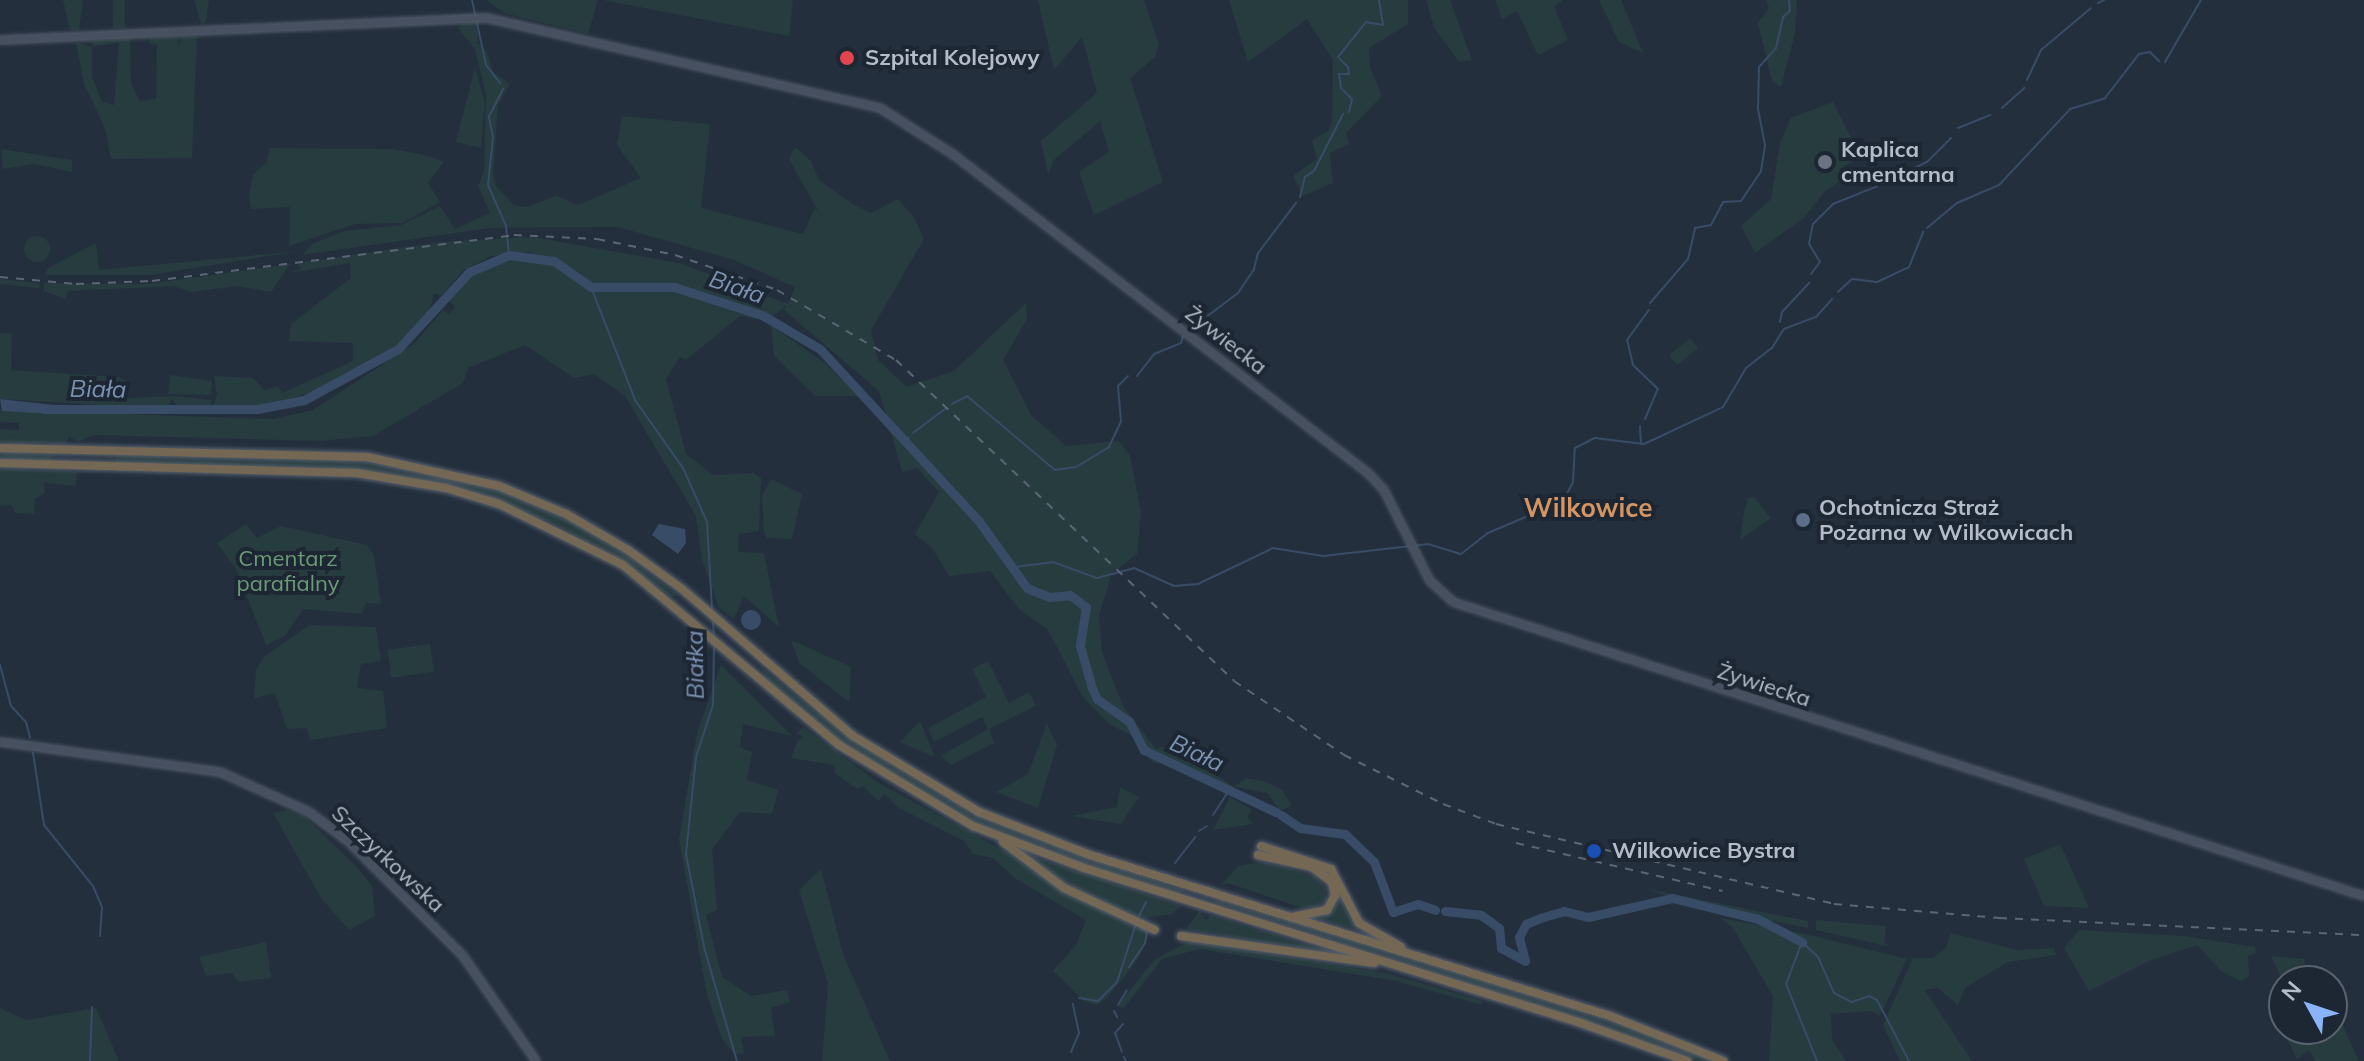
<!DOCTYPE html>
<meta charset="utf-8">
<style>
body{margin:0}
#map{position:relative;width:2364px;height:1061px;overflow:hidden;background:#242f3e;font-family:Mulish,sans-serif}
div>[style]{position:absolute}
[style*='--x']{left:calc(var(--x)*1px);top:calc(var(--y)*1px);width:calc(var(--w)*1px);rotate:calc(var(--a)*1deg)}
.green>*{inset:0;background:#263c3f;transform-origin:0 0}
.round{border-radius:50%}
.water>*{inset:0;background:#394c67}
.stream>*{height:2px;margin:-1px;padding:0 1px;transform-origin:1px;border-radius:1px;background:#394c67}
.river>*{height:9px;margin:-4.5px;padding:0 4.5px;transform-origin:4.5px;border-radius:4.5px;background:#394c67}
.roads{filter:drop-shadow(0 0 2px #565f6c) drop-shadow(0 0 2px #565f6c)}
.secondary>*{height:6px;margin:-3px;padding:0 3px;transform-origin:3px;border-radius:3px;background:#465061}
.motorway>*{height:8px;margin:-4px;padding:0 4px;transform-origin:4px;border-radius:4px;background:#746855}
.rail>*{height:2px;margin-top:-1px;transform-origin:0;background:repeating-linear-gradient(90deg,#5a6575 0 8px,transparent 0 16px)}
.dots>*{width:22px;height:22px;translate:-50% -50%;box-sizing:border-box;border:4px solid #1d2633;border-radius:50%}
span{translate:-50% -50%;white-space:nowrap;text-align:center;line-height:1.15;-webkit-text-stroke:8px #1d2633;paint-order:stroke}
.poi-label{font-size:22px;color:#b4bcc9;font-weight:700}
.left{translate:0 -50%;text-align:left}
.street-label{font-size:22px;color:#b4bcc9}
.park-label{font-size:22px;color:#6b9a76}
.water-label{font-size:24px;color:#7c92b1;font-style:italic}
.quarter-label{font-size:26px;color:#d59563;font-weight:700}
.north{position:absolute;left:2268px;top:965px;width:80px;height:80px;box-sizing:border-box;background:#1d2633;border:2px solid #59626f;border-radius:50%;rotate:310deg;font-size:22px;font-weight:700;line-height:32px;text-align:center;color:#b4bcc9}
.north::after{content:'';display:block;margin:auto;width:28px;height:36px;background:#8ab4f8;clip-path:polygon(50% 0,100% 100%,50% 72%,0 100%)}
</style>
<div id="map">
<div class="green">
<div style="clip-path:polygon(63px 0,83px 0,79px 30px,70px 30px)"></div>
<div style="left:113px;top:0;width:12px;height:28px"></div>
<div style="clip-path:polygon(194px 0,209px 0,206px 22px,201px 24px)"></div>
<div style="clip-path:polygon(487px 0,598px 0,588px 34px,504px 13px)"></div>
<div style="clip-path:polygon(603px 0,793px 0,789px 36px)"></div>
<div style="clip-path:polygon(1038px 0,1144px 0,1159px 45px,1155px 57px,1130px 78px,1163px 182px,1094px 215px,1079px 172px,1109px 152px,1100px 121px,1054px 160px,1048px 174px,1041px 141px,1097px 93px,1082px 37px,1054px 70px)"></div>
<div style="clip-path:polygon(1229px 0,1408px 0,1408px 24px,1369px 48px,1370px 67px,1382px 96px,1346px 133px,1349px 144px,1330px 153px,1333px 183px,1303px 196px,1293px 176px,1317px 159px,1312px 140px,1328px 131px,1332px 121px,1333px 60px,1307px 19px,1248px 62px)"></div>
<div style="clip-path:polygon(1426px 0,1450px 0,1472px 60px,1459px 62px,1434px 27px)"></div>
<div style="clip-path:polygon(1495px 0,1563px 0,1554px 6px,1568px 40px,1538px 55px,1517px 11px,1502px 19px)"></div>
<div style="clip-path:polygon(1599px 0,1621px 0,1643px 53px,1619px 42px)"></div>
<div style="clip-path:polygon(1766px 0,1797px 0,1795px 33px,1781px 87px,1772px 81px,1758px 23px,1769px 8px)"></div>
<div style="clip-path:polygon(465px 21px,477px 22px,478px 44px,487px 51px,493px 72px,510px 84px,498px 105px,493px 174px,496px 186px,514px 205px,526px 207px,556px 196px,578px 205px,641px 178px,617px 145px,622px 116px,710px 124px,701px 208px,803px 234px,815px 208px,823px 220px,789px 159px,795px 147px,811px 161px,819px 180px,854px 205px,871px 213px,898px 199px,915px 219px,924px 239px,871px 330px,878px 360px,907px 387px,954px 371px,1026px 303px,1027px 319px,1003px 360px,1031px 415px,1066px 446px,1119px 441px,1130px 456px,1141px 512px,1137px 554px,1112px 573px,1099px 615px,1102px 653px,1123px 706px,1155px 748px,1174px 747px,1234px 787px,1246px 778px,1263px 781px,1281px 789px,1292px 805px,1280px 811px,1267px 793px,1235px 787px,1228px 796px,1186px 769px,1152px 762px,1133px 736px,1109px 724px,1083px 697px,1048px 630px,1018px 608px,990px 571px,949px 576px,932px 548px,915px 534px,939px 492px,917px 468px,902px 472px,879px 391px,784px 310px,786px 305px,767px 321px,740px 316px,686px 360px,680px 357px,666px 379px,686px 454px,713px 475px,753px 473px,761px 478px,759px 531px,739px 534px,738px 552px,764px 553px,779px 627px,744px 596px,734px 619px,719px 608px,702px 560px,696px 516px,625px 396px,594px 374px,574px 378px,525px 345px,468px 368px,463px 383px,373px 436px,320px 441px,94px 435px,77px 442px,69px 436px,66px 444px,0 442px,0 429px,19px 430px,19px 423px,0 422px,0 410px,274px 419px,313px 410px,414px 344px,443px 310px,449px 314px,455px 307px,449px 301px,471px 277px,499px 261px,531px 258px,532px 252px,491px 256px,464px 270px,441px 296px,434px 293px,429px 314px,396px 346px,320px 389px,271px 406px,213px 406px,217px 395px,214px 376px,253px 378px,264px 390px,278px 386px,282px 393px,353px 361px,353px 343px,289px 341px,291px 324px,351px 278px,350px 263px,289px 273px,301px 269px,297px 263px,440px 242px,533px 237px,679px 263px,788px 304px,795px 287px,734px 260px,618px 227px,490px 228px,302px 255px,312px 244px,344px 231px,401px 225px,440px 206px,455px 229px,490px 213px,478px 186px,484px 171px,486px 95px,475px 49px,458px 28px)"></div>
<div style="clip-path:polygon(197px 36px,192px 158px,111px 159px,105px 128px,84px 84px,76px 42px,92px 47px,92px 77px,102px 102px,114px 105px,119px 42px,93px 47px,92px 41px,130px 39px,131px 84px,140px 101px,156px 99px,157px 45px,150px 44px,150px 38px,179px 37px,178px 52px,181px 37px)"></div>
<div style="clip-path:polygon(475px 68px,485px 102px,481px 148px,456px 142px)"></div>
<div style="clip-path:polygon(1833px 102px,1861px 157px,1839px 169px,1846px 177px,1825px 191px,1804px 218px,1755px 253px,1741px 226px,1771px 199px,1780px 143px,1791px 118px)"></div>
<div style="clip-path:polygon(269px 148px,393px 149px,424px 155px,444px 162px,428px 183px,440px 202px,402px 223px,355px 224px,289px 246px,290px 207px,251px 209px,249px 196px,253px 175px,267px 162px)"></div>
<div style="clip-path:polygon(1px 149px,72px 160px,72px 172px,34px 164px,3px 169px)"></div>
<div class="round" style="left:24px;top:236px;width:26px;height:26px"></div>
<div style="clip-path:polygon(96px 243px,99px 270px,300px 251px,150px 275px,45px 275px,48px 268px)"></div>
<div style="clip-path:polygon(290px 264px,271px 292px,238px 286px,191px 292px,174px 286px,68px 291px,65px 299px,44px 291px,44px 283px,148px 284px)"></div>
<div style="left:0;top:279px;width:40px;height:5px;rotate:6deg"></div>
<div style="clip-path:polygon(771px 325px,826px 364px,858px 396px,815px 396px,774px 356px)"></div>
<div style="clip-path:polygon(0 333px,12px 334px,11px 370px,119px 377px,126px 382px,126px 398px,174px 396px,211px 400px,211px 405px,177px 405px,171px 399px,169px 406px,119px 406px,0 399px)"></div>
<div style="left:1690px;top:338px;width:13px;height:27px;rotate:51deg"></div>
<div style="clip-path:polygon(170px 375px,212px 381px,211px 395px,168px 394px)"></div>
<div style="left:0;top:451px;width:51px;height:9px;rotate:3deg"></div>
<div style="clip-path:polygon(116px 455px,359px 460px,485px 485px,546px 509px,612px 543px,679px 596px,669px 596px,624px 563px,556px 524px,439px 483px,323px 467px,116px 463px)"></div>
<div style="clip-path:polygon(0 469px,77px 472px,76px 486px,44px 483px,45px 493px,35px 499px,34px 514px,15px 513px,12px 505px,0 506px)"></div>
<div style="clip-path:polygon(771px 479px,802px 494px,792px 539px,767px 538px,764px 532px,762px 496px)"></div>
<div style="clip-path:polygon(1754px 497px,1771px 518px,1740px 540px,1744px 512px,1748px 498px)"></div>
<div style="clip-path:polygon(246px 524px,257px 538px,281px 526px,367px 545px,374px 555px,381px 604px,366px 603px,362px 614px,303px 609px,285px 636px,266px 645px,236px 569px,217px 543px)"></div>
<div style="clip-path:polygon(309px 625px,376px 627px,381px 661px,361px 664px,357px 688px,383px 691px,387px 728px,311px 740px,306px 728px,287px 729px,275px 693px,254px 698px,256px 670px,264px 657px)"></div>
<div style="clip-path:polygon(791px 640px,851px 667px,849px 702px,799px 663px)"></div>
<div style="left:430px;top:644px;width:28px;height:43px;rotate:82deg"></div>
<div style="clip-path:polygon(988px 661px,1009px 703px,1029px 692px,1036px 706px,989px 729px,994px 743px,951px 765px,941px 756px,988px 729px,982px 717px,934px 742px,928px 728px,986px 697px,972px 669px)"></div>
<div style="clip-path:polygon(721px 665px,792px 736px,743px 724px,740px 747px,752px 752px,747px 780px,778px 790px,775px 803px,772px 814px,740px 812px,712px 849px,717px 910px,706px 915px,722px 977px,751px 996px,787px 990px,790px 1002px,771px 1008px,775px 1036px,741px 1037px,744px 1053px,735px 1055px,722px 1039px,707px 995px,679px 839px,697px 733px)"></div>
<div style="clip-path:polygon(761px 667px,848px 737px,942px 796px,1041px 841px,1186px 891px,1176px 894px,1060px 857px,957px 814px,848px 747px,766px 680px)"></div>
<div style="clip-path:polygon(920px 721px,934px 754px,934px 757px,900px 742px)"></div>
<div style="clip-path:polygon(1047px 724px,1057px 745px,1038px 808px,996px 792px,1028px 774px)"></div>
<div style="clip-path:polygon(803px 727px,879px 783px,1006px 852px,1066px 895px,1141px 925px,1149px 937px,1139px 958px,1107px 998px,1096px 1005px,1084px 1001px,1053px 971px,1076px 945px,1086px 920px,1016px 879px,993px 858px,973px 854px,964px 841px,897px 807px,885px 794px,878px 801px,863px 786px,857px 789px,835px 773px,834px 765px,791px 758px,798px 740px,804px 738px,797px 733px)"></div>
<div style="clip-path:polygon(1120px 787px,1139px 797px,1121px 824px,1071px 816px,1117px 807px)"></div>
<div style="clip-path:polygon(1230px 797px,1252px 810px,1247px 817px,1253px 824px,1213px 830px)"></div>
<div style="clip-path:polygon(287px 810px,304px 816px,355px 865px,372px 886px,375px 916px,349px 930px,321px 898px,273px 813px)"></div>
<div style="clip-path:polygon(2060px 844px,2089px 908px,2044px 906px,2024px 859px)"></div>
<div style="clip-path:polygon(1025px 854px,1181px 906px,1172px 914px,1145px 918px,1070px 889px)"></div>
<div style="clip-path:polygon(1264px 862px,1315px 876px,1326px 888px,1326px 900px,1317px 907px,1299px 907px,1228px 883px,1220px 886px,1238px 866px)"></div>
<div style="clip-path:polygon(821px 869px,843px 954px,890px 1061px,822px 1061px,828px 984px,799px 890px)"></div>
<div style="clip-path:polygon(1648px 889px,1808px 921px,1808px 928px,1696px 906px)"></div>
<div style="clip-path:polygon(1339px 893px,1348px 915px,1365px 932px,1319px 919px,1335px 907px)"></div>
<div style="clip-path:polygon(1222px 899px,1576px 1009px,1715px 1061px,1695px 1061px,1596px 1024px,1213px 902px)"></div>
<div style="clip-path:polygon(1199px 911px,1206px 920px,1210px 915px,1338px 954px,1186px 929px)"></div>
<div style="clip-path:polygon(1720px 918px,1805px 934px,1907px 959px,1880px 1016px,1871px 1011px,1831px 1014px,1832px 1039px,1846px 1061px,1769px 1061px,1773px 996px,1733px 928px)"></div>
<div style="clip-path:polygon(1816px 920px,1886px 926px,1884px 943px,1891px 947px,1816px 930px)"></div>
<div style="clip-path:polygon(2079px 930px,2184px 936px,2255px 947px,2256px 953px,2248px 956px,2249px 977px,2240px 981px,2221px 971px,2197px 945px,2151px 960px,2089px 991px,2064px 948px)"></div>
<div style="clip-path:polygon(1951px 933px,2017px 950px,2054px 948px,2056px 955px,2008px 962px,1965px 988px,1958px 1005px,1938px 988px,1925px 990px,1972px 1061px,1900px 1061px,1883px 1025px,1913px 958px,1933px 958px,1946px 948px)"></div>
<div style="clip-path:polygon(1189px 941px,1390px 974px,1482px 1001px,1482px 1005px,1396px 981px,1199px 949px,1162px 959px,1123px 1009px,1118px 1005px,1154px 960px)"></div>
<div style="clip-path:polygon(266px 942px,271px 978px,238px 982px,232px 973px,206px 976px,199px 957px)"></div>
<div style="clip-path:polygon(2271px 956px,2304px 959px,2306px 970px,2322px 981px,2284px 984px)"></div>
<div style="clip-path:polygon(2284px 992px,2284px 1029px,2332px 1029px,2332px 1002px,2359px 1061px,2315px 1061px,2309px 1050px,2297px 1059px,2267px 1000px)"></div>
<div style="clip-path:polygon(0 1008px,26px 1020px,96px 1008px,119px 1061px,0 1061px)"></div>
</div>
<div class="water">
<div style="clip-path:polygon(0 399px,54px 405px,54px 414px,2px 411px)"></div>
<div style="clip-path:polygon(659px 524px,685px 529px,686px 543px,678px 554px,652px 535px)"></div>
<div class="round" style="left:741px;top:610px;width:20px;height:20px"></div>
</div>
<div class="stream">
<div style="--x:472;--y:0;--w:66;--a:77.8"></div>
<div style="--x:486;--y:65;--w:23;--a:52"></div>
<div style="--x:2098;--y:3;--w:7;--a:-27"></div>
<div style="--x:2165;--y:62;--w:72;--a:-59.9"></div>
<div style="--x:2027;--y:80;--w:33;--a:-65"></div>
<div style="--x:2041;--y:50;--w:65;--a:-40"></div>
<div style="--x:503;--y:89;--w:31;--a:117"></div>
<div style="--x:489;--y:117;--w:20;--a:79"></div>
<div style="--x:493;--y:137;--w:48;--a:95.9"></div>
<div style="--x:488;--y:185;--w:45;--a:66.3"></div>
<div style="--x:506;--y:226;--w:29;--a:84"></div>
<div style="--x:2002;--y:108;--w:30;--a:-42"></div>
<div style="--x:1349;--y:112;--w:13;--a:-77"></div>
<div style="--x:1352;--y:99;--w:16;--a:-135"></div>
<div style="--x:1341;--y:88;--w:14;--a:-98"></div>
<div style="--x:1339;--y:74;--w:10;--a:0"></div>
<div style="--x:1349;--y:74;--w:7;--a:-98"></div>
<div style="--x:1348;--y:67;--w:14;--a:-135"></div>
<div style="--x:1338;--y:57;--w:45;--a:-51.3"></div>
<div style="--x:1366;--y:22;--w:17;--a:10"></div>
<div style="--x:1383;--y:25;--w:25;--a:-99"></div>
<div style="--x:1958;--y:128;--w:35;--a:-22"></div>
<div style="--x:1887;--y:181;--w:44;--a:-25.4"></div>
<div style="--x:1927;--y:162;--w:34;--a:-45"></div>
<div style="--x:1300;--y:197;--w:21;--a:-76"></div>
<div style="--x:1305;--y:177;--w:11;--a:-34"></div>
<div style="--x:1314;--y:171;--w:64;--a:-63"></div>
<div style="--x:1927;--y:228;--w:39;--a:-40"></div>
<div style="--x:1957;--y:203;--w:46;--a:-23.2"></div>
<div style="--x:1999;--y:185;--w:104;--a:-46.9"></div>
<div style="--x:2070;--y:109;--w:37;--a:-17"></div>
<div style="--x:2105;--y:98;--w:56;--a:-52.3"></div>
<div style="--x:2139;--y:54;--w:11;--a:-10"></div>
<div style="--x:2150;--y:52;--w:13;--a:45"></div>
<div style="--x:1811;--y:274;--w:15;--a:-53"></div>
<div style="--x:1820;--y:262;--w:21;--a:-121"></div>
<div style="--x:1809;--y:244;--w:20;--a:-79"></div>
<div style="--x:1813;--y:224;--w:28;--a:-45"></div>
<div style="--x:1833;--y:204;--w:48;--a:-21.8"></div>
<div style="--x:591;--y:287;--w:121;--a:68.7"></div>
<div style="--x:635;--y:400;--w:83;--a:54.8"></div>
<div style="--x:683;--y:468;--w:59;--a:66"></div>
<div style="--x:707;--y:522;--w:88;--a:86.7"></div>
<div style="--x:1838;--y:292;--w:19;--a:-43"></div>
<div style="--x:1852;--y:279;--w:25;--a:7"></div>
<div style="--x:1877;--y:282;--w:35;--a:-25"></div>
<div style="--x:1909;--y:267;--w:38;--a:-68"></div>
<div style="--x:1650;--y:303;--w:58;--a:-49.2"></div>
<div style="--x:1688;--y:259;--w:32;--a:-77"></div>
<div style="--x:1695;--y:228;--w:16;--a:-11"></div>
<div style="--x:1711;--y:225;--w:26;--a:-62"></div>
<div style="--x:1723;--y:202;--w:18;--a:-3"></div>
<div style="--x:1741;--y:201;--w:36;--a:-56"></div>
<div style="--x:1761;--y:171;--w:26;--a:-81"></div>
<div style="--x:1765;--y:145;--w:38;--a:-101"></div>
<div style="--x:1758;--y:108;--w:41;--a:-88.6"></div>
<div style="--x:1759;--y:67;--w:25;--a:-48"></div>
<div style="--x:1776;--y:48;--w:32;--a:-77"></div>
<div style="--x:1783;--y:17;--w:9;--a:-41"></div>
<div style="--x:1790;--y:11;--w:11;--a:-95"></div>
<div style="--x:1780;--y:322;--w:10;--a:-79"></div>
<div style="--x:1782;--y:312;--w:40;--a:-47"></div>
<div style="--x:1189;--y:330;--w:61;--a:-37.1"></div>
<div style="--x:1238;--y:293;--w:29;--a:-56"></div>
<div style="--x:1254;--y:269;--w:16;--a:-76"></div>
<div style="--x:1258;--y:253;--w:63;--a:-52.8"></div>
<div style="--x:1137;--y:376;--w:28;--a:-52"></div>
<div style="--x:1154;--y:354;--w:29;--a:-22"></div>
<div style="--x:1181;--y:343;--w:7;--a:-74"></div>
<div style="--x:952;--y:404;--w:17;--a:-28"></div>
<div style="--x:967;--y:396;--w:115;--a:40.1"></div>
<div style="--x:1055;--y:470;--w:21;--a:-8"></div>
<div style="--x:1076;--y:467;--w:39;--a:-31"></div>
<div style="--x:1109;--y:447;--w:29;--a:-65"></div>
<div style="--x:1121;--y:421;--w:35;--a:-95"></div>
<div style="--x:1118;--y:386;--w:14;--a:-45"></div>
<div style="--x:1645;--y:419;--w:33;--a:-67"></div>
<div style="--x:1658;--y:389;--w:35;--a:-136"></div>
<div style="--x:1633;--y:365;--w:26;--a:-103"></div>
<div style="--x:1627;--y:340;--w:37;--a:-54"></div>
<div style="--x:1640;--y:426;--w:18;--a:87"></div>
<div style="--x:913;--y:433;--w:41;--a:-37.1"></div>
<div style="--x:904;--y:441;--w:6;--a:-39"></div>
<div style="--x:1014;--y:567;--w:39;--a:-7"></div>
<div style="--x:1053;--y:562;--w:47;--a:20"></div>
<div style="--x:1097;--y:578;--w:38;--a:-15"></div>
<div style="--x:1134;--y:568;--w:44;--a:24.2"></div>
<div style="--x:1174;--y:586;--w:24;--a:-5"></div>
<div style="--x:1198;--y:584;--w:83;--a:-25.6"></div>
<div style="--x:1273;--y:548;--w:51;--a:9.1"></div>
<div style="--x:1323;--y:556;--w:106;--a:-6.5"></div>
<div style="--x:1428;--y:544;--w:34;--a:17"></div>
<div style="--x:1461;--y:554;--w:34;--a:-38"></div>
<div style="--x:1488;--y:533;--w:82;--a:-23.1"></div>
<div style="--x:1563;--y:501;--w:21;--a:-62"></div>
<div style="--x:1573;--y:482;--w:34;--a:-87"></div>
<div style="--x:1575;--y:448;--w:22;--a:-27"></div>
<div style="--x:1595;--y:438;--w:49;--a:7"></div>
<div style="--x:1644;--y:444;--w:87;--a:-25.1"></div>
<div style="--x:1723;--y:407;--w:45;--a:-59.5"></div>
<div style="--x:1746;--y:368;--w:33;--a:-38"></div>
<div style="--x:1772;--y:348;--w:22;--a:-58"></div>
<div style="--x:1784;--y:329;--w:34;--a:-21"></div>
<div style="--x:1816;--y:317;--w:24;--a:-48"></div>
<div style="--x:713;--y:620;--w:18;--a:87"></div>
<div style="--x:714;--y:644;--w:61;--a:90.9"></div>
<div style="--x:713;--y:705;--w:55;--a:108.1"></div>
<div style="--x:696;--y:757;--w:98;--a:95.9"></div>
<div style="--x:686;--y:854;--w:95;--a:79"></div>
<div style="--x:704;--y:947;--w:119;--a:73.9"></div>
<div style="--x:0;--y:665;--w:42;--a:75"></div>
<div style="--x:11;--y:706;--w:22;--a:47"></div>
<div style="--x:26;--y:722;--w:16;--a:75"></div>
<div style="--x:33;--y:753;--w:73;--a:81.3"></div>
<div style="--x:44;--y:825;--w:78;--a:51.2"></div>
<div style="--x:93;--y:886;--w:23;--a:67"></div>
<div style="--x:102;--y:907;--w:29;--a:94"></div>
<div style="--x:1213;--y:815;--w:30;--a:-57"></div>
<div style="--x:1199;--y:831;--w:9;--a:-32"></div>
<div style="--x:1175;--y:863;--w:33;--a:-52"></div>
<div style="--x:1139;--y:916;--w:16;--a:-63"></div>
<div style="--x:1129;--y:967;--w:29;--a:-56"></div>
<div style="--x:1145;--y:943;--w:11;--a:-80"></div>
<div style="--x:1147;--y:932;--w:7;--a:-153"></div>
<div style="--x:1079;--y:998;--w:19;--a:9"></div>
<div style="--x:1098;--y:1001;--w:27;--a:-45"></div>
<div style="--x:1117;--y:982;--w:61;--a:-71.9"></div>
<div style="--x:1118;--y:1005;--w:17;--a:-59"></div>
<div style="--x:1114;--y:1011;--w:7;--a:63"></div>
<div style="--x:1071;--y:1052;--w:21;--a:-67"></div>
<div style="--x:1079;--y:1033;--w:30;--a:-102"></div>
<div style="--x:1122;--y:1052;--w:20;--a:-110"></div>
<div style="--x:1115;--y:1033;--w:12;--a:-48"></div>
<div style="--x:1124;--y:1057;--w:4;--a:63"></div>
<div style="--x:90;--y:1061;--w:54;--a:-87.9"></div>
<div style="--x:1817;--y:1061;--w:83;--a:-111.9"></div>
<div style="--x:1786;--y:984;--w:45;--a:-69.1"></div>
<div style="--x:1802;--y:942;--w:22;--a:43"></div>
<div style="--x:1818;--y:957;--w:39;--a:66"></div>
<div style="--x:1834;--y:993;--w:20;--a:27"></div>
<div style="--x:1852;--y:1002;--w:18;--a:-19"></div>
<div style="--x:1869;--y:996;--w:9;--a:27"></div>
<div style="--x:1877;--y:1000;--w:69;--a:62.3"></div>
</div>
<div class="river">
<div style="--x:44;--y:409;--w:213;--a:0"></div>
<div style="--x:257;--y:409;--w:48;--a:-10.8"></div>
<div style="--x:304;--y:400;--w:107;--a:-28.5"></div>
<div style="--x:398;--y:349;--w:105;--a:-47.3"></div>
<div style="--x:469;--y:272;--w:43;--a:-23"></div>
<div style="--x:509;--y:255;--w:45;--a:7.6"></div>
<div style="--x:554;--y:261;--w:45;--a:35.1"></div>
<div style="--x:591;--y:287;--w:83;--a:0"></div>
<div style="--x:674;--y:287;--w:92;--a:17.7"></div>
<div style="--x:762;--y:315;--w:67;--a:30.4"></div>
<div style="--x:820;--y:349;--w:233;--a:47.3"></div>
<div style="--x:978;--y:520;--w:84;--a:54.2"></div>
<div style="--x:1027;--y:588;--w:24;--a:22"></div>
<div style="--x:1049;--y:597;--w:21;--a:-5"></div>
<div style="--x:1070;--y:595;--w:20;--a:37"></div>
<div style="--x:1086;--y:607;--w:39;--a:99"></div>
<div style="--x:1080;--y:646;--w:44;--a:74.1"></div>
<div style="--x:1092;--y:688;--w:12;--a:66"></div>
<div style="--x:1097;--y:699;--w:39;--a:35"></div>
<div style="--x:1129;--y:721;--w:33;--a:63"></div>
<div style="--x:1144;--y:750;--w:146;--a:25.2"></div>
<div style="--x:1281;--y:815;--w:23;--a:34"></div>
<div style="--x:1300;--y:828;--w:45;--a:7.6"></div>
<div style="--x:1345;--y:834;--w:40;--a:44"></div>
<div style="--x:1374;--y:862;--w:53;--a:69.2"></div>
<div style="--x:1393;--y:912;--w:26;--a:-18"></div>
<div style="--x:1418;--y:904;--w:18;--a:19"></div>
<div style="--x:1445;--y:911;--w:36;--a:6"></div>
<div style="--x:1481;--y:915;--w:22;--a:36"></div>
<div style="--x:1499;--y:928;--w:20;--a:84"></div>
<div style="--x:1501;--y:948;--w:27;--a:28"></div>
<div style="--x:1525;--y:961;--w:25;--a:-104"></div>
<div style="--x:1519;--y:937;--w:15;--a:-62"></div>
<div style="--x:1526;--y:924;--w:15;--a:-23"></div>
<div style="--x:1540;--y:918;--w:25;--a:-16"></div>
<div style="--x:1564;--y:911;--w:25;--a:14"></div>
<div style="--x:1588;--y:917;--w:86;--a:-12.7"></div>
<div style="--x:1672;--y:898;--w:89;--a:13.7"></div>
<div style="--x:1758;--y:919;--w:50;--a:27.6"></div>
</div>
<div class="roads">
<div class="secondary">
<div style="--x:0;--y:40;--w:487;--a:-2.6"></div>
<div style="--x:487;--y:18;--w:403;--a:12.9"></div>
<div style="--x:880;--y:108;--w:88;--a:32.4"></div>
<div style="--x:954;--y:155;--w:522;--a:37.53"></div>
<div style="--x:1368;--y:473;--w:23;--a:47"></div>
<div style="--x:1384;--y:490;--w:102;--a:63.2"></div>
<div style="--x:1430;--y:581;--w:31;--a:42"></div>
<div style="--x:1453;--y:602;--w:957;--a:17.89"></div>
<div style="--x:0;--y:742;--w:222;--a:7.8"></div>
<div style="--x:220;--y:772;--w:98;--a:24.2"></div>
<div style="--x:309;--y:812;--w:50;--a:36.9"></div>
<div style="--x:349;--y:842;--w:161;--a:45"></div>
<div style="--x:463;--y:956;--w:128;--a:55.2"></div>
</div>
<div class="motorway">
<div style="--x:0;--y:448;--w:367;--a:1.4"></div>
<div style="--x:367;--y:457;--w:135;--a:12.4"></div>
<div style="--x:499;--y:486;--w:73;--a:22.7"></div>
<div style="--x:566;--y:514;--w:72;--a:30.1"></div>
<div style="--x:628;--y:550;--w:67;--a:35.8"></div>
<div style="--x:682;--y:589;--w:225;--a:40.7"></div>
<div style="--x:853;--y:736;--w:147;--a:31.1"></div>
<div style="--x:979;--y:812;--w:119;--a:21.2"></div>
<div style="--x:1090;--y:855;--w:544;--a:17.2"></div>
<div style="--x:1610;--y:1016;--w:122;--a:21.7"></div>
<div style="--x:0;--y:463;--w:357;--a:1.6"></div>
<div style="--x:357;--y:473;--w:90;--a:9.6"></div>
<div style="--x:446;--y:488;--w:55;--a:16.8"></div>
<div style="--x:499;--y:504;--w:138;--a:26.2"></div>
<div style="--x:623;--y:565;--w:281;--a:39.8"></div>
<div style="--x:839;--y:745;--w:157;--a:31.2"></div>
<div style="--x:973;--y:826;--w:119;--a:20.7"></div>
<div style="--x:1084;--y:868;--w:521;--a:17.32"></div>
<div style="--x:1581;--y:1023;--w:113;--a:19.7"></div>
<div style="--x:1003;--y:842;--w:76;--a:37"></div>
<div style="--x:1064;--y:888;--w:100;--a:24.8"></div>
<div style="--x:1261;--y:846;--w:74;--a:18.2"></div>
<div style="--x:1331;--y:869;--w:61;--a:62.6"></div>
<div style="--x:1359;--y:923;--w:48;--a:29.7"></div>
<div style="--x:1258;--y:855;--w:55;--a:12.5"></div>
<div style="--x:1312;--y:867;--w:25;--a:37"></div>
<div style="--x:1332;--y:882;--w:13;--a:77"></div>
<div style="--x:1335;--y:895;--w:17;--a:118"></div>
<div style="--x:1327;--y:910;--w:32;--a:169"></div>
<div style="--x:1181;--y:936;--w:195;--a:8"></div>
</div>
</div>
<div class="rail">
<div style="--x:0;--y:277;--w:76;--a:5.3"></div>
<div style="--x:76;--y:284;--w:76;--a:-2.3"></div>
<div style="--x:152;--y:281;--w:365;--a:-7.2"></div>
<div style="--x:514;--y:235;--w:83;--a:2.8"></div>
<div style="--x:597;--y:239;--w:80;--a:11.6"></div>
<div style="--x:675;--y:255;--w:108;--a:18.9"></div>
<div style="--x:777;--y:290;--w:138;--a:30.5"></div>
<div style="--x:896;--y:360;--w:466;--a:43.5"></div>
<div style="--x:1234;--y:681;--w:133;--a:33.9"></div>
<div style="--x:1344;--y:755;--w:110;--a:26.3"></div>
<div style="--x:1443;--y:804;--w:57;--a:20.7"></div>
<div style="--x:1496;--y:824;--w:347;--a:13.3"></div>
<div style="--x:1834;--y:904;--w:166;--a:4.8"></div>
<div style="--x:1999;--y:918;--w:365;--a:2.7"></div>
<div style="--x:1516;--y:843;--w:212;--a:13.1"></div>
</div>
<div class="dots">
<div style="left:847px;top:58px;background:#e0444e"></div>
<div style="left:1825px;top:162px;background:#6b7280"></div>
<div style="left:1803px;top:520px;background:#5c6f8a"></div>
<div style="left:1594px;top:851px;background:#1a4fb4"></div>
</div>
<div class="poi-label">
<span class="left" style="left:865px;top:58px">Szpital Kolejowy</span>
<span class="left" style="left:1841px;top:162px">Kaplica<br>cmentarna</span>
<span class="left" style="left:1819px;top:520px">Ochotnicza Straż<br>Pożarna w Wilkowicach</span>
<span class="left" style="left:1612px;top:851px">Wilkowice Bystra</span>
</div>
<div class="street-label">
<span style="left:1226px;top:340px;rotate:38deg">Żywiecka</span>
<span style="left:1764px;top:685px;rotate:18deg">Żywiecka</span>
<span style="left:388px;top:859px;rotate:43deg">Szczyrkowska</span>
</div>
<div class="park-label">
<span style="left:288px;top:571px">Cmentarz<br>parafialny</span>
</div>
<div class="water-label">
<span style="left:737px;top:287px;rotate:19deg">Biała</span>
<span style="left:98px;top:389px;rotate:1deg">Biała</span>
<span style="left:695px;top:665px;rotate:-91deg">Białka</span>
<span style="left:1197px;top:753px;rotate:25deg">Biała</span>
</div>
<div class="quarter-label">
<span style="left:1588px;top:508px">Wilkowice</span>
</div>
<div class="north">N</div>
</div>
